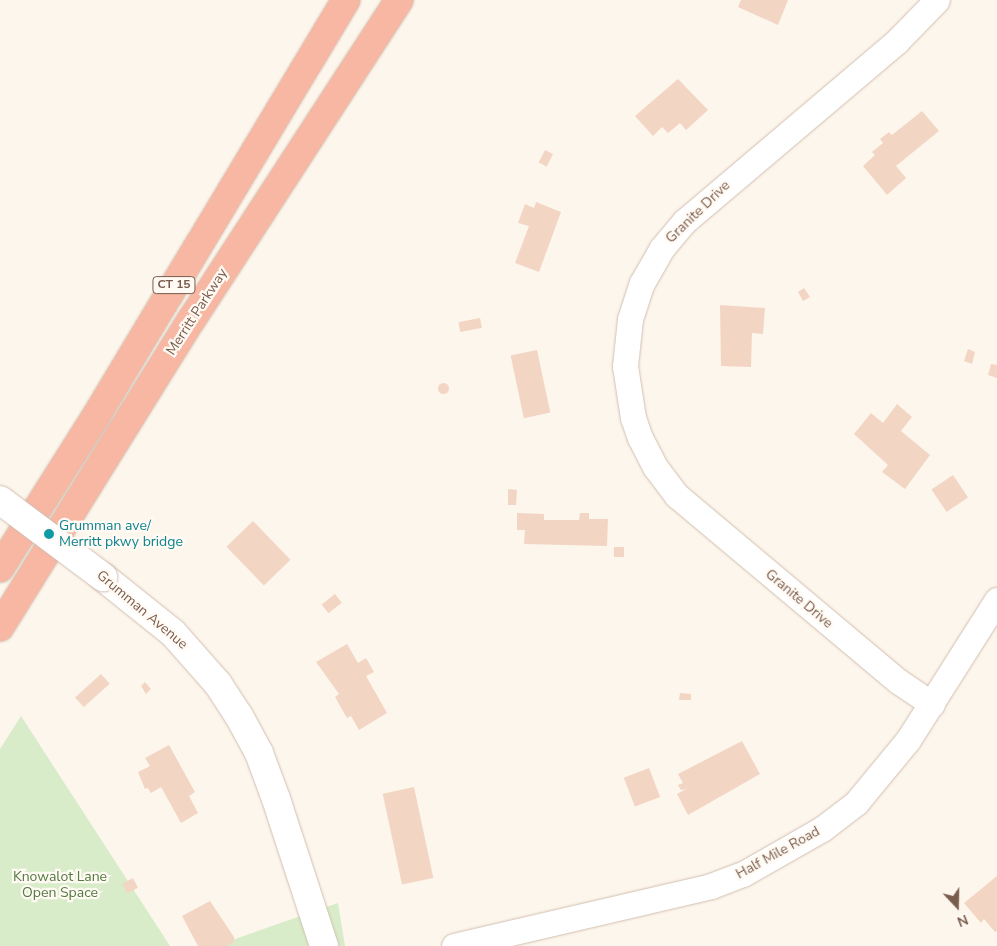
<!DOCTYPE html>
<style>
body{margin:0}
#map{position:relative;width:997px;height:946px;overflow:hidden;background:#fdf6ec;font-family:"Nunito Sans",sans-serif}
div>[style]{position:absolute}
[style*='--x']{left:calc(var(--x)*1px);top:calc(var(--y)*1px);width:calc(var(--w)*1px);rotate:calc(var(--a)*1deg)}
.green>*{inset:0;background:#d8ecc9}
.building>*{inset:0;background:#f3d5c3;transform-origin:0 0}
.round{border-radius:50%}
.roads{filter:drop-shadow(0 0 1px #d1beb0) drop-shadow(0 0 1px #d1beb0)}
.minor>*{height:25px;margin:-12.5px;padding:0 12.5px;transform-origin:12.5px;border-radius:12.5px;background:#fff}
.tertiary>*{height:28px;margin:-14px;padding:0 14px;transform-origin:14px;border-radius:14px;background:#fff}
.motorway>*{height:28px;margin:-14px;padding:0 14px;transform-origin:14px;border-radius:14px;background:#f7b7a3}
.bridges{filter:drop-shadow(0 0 1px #d1beb0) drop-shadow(0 0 1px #d1beb0)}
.tertiary-bridge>*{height:28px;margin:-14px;padding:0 14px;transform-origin:14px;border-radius:14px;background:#fff}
.dots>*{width:14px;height:14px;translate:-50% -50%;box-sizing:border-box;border:2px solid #fffaf3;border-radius:50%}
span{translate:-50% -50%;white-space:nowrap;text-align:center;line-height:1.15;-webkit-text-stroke:4.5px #fffaf3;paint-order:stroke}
.shield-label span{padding:1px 4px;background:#fffaf3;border:1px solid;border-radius:4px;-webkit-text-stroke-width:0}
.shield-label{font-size:12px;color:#7a5c4d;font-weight:700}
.street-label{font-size:14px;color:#7a5c4d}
.culture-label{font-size:14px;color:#0d838f}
.left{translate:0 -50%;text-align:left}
.park-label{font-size:14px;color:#537a41}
.north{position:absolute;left:932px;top:881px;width:50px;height:50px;-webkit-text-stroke:4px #fffaf3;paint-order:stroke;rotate:159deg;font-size:14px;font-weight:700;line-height:20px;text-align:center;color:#7a5c4d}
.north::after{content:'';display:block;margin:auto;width:18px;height:22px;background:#7a5c4d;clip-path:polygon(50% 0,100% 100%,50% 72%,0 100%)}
</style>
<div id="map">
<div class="green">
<div style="clip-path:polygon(21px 716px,170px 946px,0 946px,0 749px)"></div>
<div style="clip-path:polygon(338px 903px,345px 946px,215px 946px)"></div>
</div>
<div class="building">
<div style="clip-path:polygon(741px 0,788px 0,778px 25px,738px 7px)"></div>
<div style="clip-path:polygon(678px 79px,708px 110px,686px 130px,680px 123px,668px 133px,662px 127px,653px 136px,635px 116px)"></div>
<div style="clip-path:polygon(922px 111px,939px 131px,896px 166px,906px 178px,887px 195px,863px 166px,875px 155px,872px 152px,883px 143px,880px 139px,889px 132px,892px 135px)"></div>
<div style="left:545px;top:150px;width:9px;height:14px;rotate:27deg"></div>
<div style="clip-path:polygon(536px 202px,561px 212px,539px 272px,515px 263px,529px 226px,518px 223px,525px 204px,534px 208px)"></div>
<div style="clip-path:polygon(804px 288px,810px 297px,803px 301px,798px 292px)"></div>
<div style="clip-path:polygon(720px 305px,765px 308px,763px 334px,752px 333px,751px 367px,721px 366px)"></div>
<div style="left:480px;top:318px;width:10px;height:22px;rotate:79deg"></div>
<div style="clip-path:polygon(968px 349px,975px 352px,972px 364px,964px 361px)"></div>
<div style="left:537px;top:350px;width:64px;height:27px;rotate:78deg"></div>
<div style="clip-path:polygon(991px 364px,997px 365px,997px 378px,988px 375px)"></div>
<div class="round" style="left:437.5px;top:382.5px;width:11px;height:11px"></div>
<div style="clip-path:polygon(897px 404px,912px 417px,901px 431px,930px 455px,905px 489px,882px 472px,888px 465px,854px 434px,871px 413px,883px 423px)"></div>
<div style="left:953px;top:475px;width:27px;height:26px;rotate:56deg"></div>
<div style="clip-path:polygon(508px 489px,517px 490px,516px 505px,508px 505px)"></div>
<div style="clip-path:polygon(517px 513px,544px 514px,544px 520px,579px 520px,580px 513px,589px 513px,589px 519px,608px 519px,607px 546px,524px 544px,525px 530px,517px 530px)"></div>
<div style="left:253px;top:521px;width:54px;height:37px;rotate:46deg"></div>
<div style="left:614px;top:547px;width:10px;height:10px"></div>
<div style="left:335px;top:594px;width:11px;height:17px;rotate:52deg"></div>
<div style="clip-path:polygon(347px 644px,358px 663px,366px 658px,374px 672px,366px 676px,387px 713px,359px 730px,351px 716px,347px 718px,335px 697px,339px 694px,316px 662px)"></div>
<div style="left:101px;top:674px;width:13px;height:35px;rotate:48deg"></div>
<div style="clip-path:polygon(145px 682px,151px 689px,146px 694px,141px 686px)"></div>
<div style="clip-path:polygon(680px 693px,691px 694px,691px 700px,679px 700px)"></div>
<div style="clip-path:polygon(742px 741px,760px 774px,688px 815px,677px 794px,686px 789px,681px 790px,678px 785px,683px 783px,678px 774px)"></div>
<div style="clip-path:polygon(169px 745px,195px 792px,189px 796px,198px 813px,181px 823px,161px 787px,151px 793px,148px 788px,145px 789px,138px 772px,150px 766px,145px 758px)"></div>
<div style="left:649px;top:768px;width:31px;height:27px;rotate:69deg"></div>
<div style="left:414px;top:787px;width:93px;height:32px;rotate:78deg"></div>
<div style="clip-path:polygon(997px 876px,997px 931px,995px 932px,984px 919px,981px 923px,964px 903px)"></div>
<div style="left:133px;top:878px;width:11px;height:12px;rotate:63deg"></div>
<div style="clip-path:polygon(210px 901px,234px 937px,234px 942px,227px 946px,198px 946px,182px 916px)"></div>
</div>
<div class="roads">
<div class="minor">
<div style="--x:932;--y:704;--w:40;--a:-146"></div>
<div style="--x:899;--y:682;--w:290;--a:-140"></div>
<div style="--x:677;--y:496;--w:36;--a:-127"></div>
<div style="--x:655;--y:467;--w:33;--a:-117"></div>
<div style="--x:640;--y:438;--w:21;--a:-109"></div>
<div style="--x:633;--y:418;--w:53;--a:-98.7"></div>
<div style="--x:625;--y:366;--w:47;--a:-83.9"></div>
<div style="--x:630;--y:319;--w:38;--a:-72"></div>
<div style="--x:642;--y:283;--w:40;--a:-60.3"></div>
<div style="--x:662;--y:248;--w:35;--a:-50"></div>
<div style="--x:685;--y:221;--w:278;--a:-40.3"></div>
<div style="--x:897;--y:41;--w:57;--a:-45.7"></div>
<div style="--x:454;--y:946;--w:264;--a:-13.1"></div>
<div style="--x:711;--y:886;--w:34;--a:-21"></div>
<div style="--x:743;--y:874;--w:91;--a:-29.7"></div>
<div style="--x:822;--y:829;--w:43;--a:-37.4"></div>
<div style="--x:856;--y:803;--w:82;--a:-50.5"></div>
<div style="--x:908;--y:740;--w:166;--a:-57.6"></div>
</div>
<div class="tertiary">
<div style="--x:103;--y:577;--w:90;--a:38.7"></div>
<div style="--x:173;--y:633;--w:68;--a:48.6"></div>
<div style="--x:218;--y:684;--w:38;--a:57"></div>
<div style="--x:239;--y:716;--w:42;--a:61.6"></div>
<div style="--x:259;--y:753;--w:49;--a:69.7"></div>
<div style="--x:276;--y:799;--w:155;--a:71.9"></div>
</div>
<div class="motorway">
<div style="--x:0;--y:568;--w:180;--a:-57.7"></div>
<div style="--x:96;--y:416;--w:485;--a:-59"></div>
<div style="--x:0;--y:627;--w:363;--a:-58.1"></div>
<div style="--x:192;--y:319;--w:380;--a:-57"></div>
</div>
</div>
<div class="bridges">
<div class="tertiary-bridge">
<div style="--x:0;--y:500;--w:129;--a:36.8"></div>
</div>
</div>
<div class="dots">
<div style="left:49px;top:534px;background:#0f9aa8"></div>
</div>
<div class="shield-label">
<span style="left:174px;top:285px">CT 15</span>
</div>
<div class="street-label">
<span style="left:698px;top:212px;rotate:-44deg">Granite Drive</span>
<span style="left:197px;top:312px;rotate:-57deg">Merritt Parkway</span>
<span style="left:799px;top:599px;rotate:40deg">Granite Drive</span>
<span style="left:142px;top:610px;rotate:40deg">Grumman Avenue</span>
<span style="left:778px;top:853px;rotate:-29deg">Half Mile Road</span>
</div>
<div class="culture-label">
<span class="left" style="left:59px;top:534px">Grumman ave/<br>Merritt pkwy bridge</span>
</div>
<div class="park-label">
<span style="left:60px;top:885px">Knowalot Lane<br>Open Space</span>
</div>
<div class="north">N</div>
</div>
